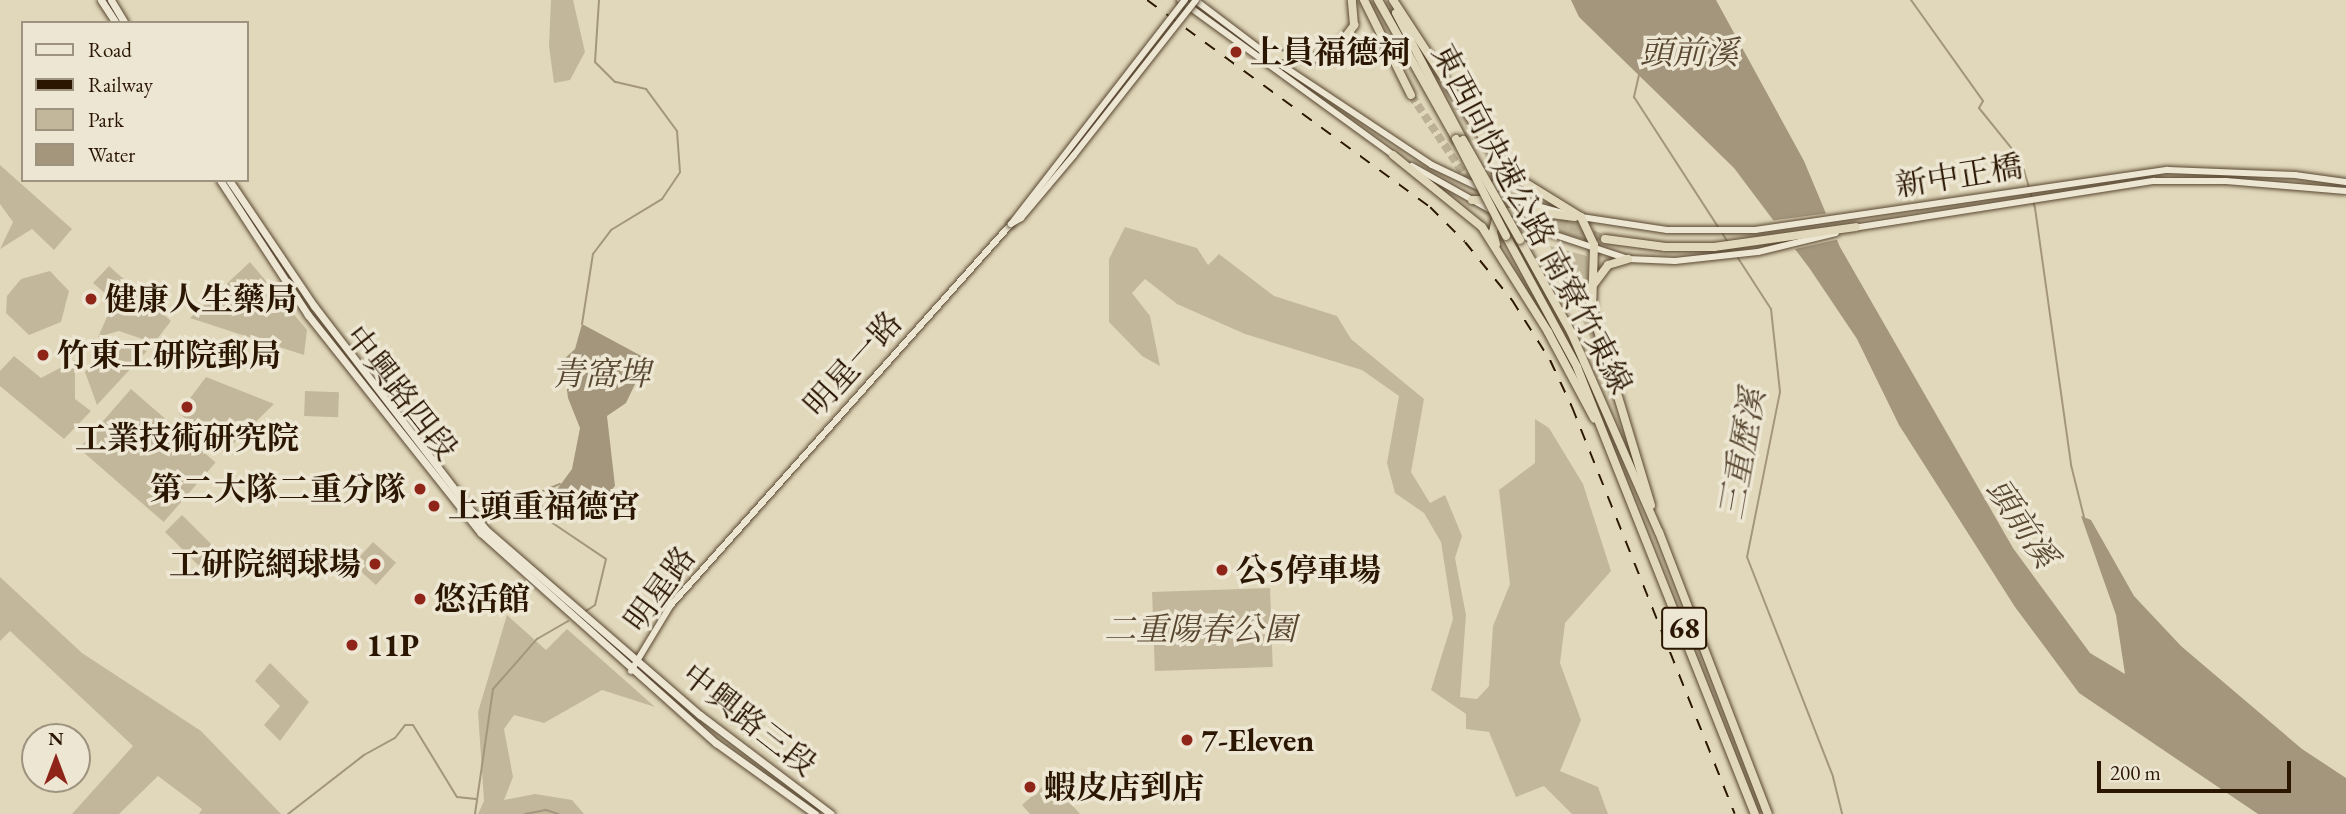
<!DOCTYPE html>
<meta charset="utf-8">
<style>
body{margin:0}
#map{position:relative;width:2346px;height:814px;overflow:hidden;background:#e1d8bb;font-family:"EB Garamond","Noto Serif TC",serif}
div>[style]{position:absolute}
[style*='--x']{left:calc(var(--x)*1px);top:calc(var(--y)*1px);width:calc(var(--w)*1px);rotate:calc(var(--a)*1deg)}
.green>*{inset:0;background:#c2b79b;transform-origin:0 0}
.water>*{inset:0;background:#a3967c}
.pier>*{inset:0;background:#e1d8bb}
.stream>*{height:2px;margin:-1px;padding:0 1px;transform-origin:1px;border-radius:1px;background:#a3967c}
.trunk-tunnel>*{height:8px;margin-top:-4px;transform-origin:0;background:repeating-linear-gradient(90deg,#bcb196 0 8px,transparent 0 12px)}
.roads{filter:drop-shadow(0 0 2px #584630) drop-shadow(0 0 2px #584630)}
.tertiary>*{height:6px;margin:-3px;padding:0 3px;transform-origin:3px;border-radius:3px;background:#ece6d3}
.secondary>*{height:7px;margin:-3.5px;padding:0 3.5px;transform-origin:3.5px;border-radius:3.5px;background:#ece6d3}
.trunk>*{height:8px;margin:-4px;padding:0 4px;transform-origin:4px;border-radius:4px;background:#e1d8bb}
.rail>*{height:2px;margin-top:-1px;transform-origin:0;background:repeating-linear-gradient(90deg,#2a1601 0 12px,transparent 0 24px)}
.bridges{filter:drop-shadow(0 0 2px #584630) drop-shadow(0 0 2px #584630)}
.tertiary-bridge>*{height:6px;margin:-3px;padding:0 3px;transform-origin:3px;border-radius:3px;background:#ece6d3}
.trunk-bridge>*{height:8px;margin:-4px;padding:0 4px;transform-origin:4px;border-radius:4px;background:#e1d8bb}
.dots>*{width:19px;height:19px;translate:-50% -50%;box-sizing:border-box;border:4px solid #ece6d3;border-radius:50%}
span{translate:-50% -50%;white-space:nowrap;text-align:center;line-height:1.15;-webkit-text-stroke:7px #ece6d3;paint-order:stroke}
.shield-label span{padding:2px 5px;background:#ece6d3;border:2px solid;border-radius:5px;-webkit-text-stroke-width:0}
.shield-label{font-size:30px;color:#2a1601;font-weight:700}
.poi-label{font-size:32px;color:#2a1601;font-weight:700}
.left{translate:0 -50%;text-align:left}
.right{translate:-100% -50%;text-align:right}
.street-label{font-size:32px;color:#2a1601}
.park-label{font-size:32px;color:#58462f;font-style:italic}
.water-label{font-size:33px;color:#5a4932;font-style:italic}
.legend{position:absolute;left:21px;top:21px;width:228px;height:161px;box-sizing:border-box;background:#ece6d3;border:2px solid #9e937f;margin:0;padding:9px 12px;list-style:none;font-size:21px;color:#2a1601}
.legend li{display:flex;align-items:center;gap:14px;height:35px}
.legend b{width:35px;border:2px solid #9e937f}
.north{position:absolute;left:21px;top:723px;width:70px;height:70px;box-sizing:border-box;background:#ece6d3;border:2px solid #9e937f;border-radius:50%;rotate:0deg;font-size:19px;font-weight:700;line-height:28px;text-align:center;color:#2a1601}
.north::after{content:'';display:block;margin:auto;width:24px;height:32px;background:#8f2418;clip-path:polygon(50% 0,100% 100%,50% 72%,0 100%)}
.scale{position:absolute;left:2097px;top:761px;width:194px;height:32px;box-sizing:border-box;border:4px solid #2a1601;border-top:0;padding-left:9px;font-size:21px;line-height:24px;white-space:nowrap;color:#2a1601;-webkit-text-stroke:5px #ece6d3;paint-order:stroke}
</style>
<div id="map">
<div class="green">
<div style="clip-path:polygon(551px 0,573px 0,585px 52px,570px 80px,554px 83px,549px 46px)"></div>
<div style="clip-path:polygon(0 165px,72px 229px,54px 250px,32px 229px,0 249px,13px 222px,0 204px)"></div>
<div style="clip-path:polygon(1524px 214px,1578px 223px,1588px 241px,1503px 215px)"></div>
<div style="clip-path:polygon(1125px 227px,1197px 248px,1208px 265px,1219px 254px,1274px 296px,1337px 316px,1351px 339px,1424px 399px,1411px 472px,1430px 503px,1445px 495px,1462px 536px,1455px 558px,1466px 615px,1460px 697px,1477px 699px,1489px 686px,1493px 626px,1510px 584px,1499px 490px,1535px 463px,1535px 419px,1549px 428px,1583px 484px,1611px 571px,1565px 623px,1560px 663px,1581px 720px,1560px 771px,1598px 787px,1608px 814px,1572px 814px,1544px 786px,1516px 797px,1489px 732px,1466px 729px,1466px 714px,1431px 690px,1453px 619px,1441px 542px,1424px 513px,1395px 493px,1387px 463px,1399px 396px,1362px 370px,1245px 334px,1177px 304px,1145px 279px,1132px 293px,1150px 316px,1160px 366px,1142px 356px,1109px 322px,1109px 259px)"></div>
<div style="clip-path:polygon(1550px 246px,1587px 256px,1589px 311px,1604px 369px)"></div>
<div style="clip-path:polygon(250px 262px,307px 330px,304px 355px,190px 318px)"></div>
<div style="clip-path:polygon(109px 266px,171px 321px,154px 343px,119px 331px,98px 337px,114px 301px,93px 283px)"></div>
<div style="clip-path:polygon(50px 271px,69px 291px,61px 322px,29px 335px,6px 313px,7px 296px,21px 279px)"></div>
<div style="clip-path:polygon(116px 343px,147px 351px,97px 405px,85px 372px,99px 352px)"></div>
<div style="clip-path:polygon(14px 356px,41px 378px,75px 360px,75px 399px,91px 411px,64px 439px,0 386px,0 371px)"></div>
<div style="clip-path:polygon(206px 377px,274px 404px,224px 453px,179px 413px)"></div>
<div style="left:131px;top:389px;width:112px;height:79px;rotate:41deg"></div>
<div style="left:305px;top:391px;width:34px;height:25px;rotate:2deg"></div>
<div style="left:182px;top:515px;width:51px;height:24px;rotate:45deg"></div>
<div style="left:373px;top:542px;width:31px;height:30px;rotate:42deg"></div>
<div style="clip-path:polygon(0 577px,82px 653px,201px 731px,281px 814px,199px 814px,202px 809px,158px 776px,119px 814px,72px 814px,133px 746px,10px 631px,0 641px)"></div>
<div style="left:1270px;top:588px;width:79px;height:118px;rotate:88deg"></div>
<div style="clip-path:polygon(507px 615px,546px 650px,567px 629px,655px 707px,602px 690px,544px 723px,514px 715px,504px 729px,513px 777px,504px 800px,535px 794px,572px 800px,584px 814px,478px 814px,484px 801px,478px 712px)"></div>
<div style="clip-path:polygon(270px 663px,309px 702px,280px 741px,264px 725px,280px 706px,255px 681px)"></div>
<div style="clip-path:polygon(1050px 780px,1080px 814px,1030px 814px,1022px 805px)"></div>
</div>
<div class="water">
<div style="clip-path:polygon(1571px 0,1716px 0,1804px 161px,1840px 247px,2013px 548px,2090px 653px,2125px 674px,2116px 615px,2081px 516px,2091px 520px,2134px 596px,2181px 646px,2302px 749px,2346px 778px,2346px 814px,2258px 814px,2079px 693px,2015px 607px,1899px 425px,1857px 339px,1810px 269px,1734px 168px,1579px 17px)"></div>
<div style="clip-path:polygon(582px 324px,647px 359px,626px 403px,607px 416px,615px 486px,596px 507px,575px 507px,553px 495px,572px 469px,580px 428px,568px 398px,563px 360px,575px 349px)"></div>
</div>
<div class="pier">
<div style="clip-path:polygon(1830px 213px,1840px 239px,1791px 250px,1769px 221px)"></div>
</div>
<div class="stream">
<div style="--x:1911;--y:0;--w:124;--a:54.5"></div>
<div style="--x:1983;--y:101;--w:8;--a:120"></div>
<div style="--x:1979;--y:108;--w:67;--a:51.1"></div>
<div style="--x:2021;--y:160;--w:50;--a:73.7"></div>
<div style="--x:2035;--y:208;--w:260;--a:82"></div>
<div style="--x:2071;--y:465;--w:54;--a:76"></div>
<div style="--x:1639;--y:75;--w:23;--a:103"></div>
<div style="--x:1634;--y:97;--w:155;--a:57.1"></div>
<div style="--x:1721;--y:231;--w:12;--a:59"></div>
<div style="--x:1738;--y:258;--w:61;--a:57.1"></div>
<div style="--x:1771;--y:309;--w:83;--a:83.8"></div>
<div style="--x:1780;--y:392;--w:168;--a:101.3"></div>
<div style="--x:1747;--y:557;--w:236;--a:68.6"></div>
<div style="--x:1833;--y:777;--w:38;--a:76"></div>
<div style="--x:582;--y:324;--w:71;--a:-81.1"></div>
<div style="--x:593;--y:254;--w:30;--a:-53"></div>
<div style="--x:611;--y:230;--w:60;--a:-31.3"></div>
<div style="--x:662;--y:199;--w:32;--a:-56"></div>
<div style="--x:680;--y:172;--w:41;--a:-94.2"></div>
<div style="--x:677;--y:131;--w:52;--a:-126.4"></div>
<div style="--x:646;--y:89;--w:32;--a:-167"></div>
<div style="--x:615;--y:82;--w:28;--a:-135"></div>
<div style="--x:595;--y:62;--w:62;--a:-86.3"></div>
<div style="--x:560;--y:484;--w:27;--a:158"></div>
<div style="--x:535;--y:494;--w:32;--a:60"></div>
<div style="--x:551;--y:522;--w:66;--a:33.9"></div>
<div style="--x:606;--y:559;--w:47;--a:103.4"></div>
<div style="--x:595;--y:605;--w:11;--a:146"></div>
<div style="--x:288;--y:814;--w:96;--a:-37.8"></div>
<div style="--x:364;--y:755;--w:35;--a:-29"></div>
<div style="--x:395;--y:738;--w:16;--a:-52"></div>
<div style="--x:405;--y:725;--w:8;--a:0"></div>
<div style="--x:413;--y:725;--w:84;--a:58.6"></div>
<div style="--x:457;--y:797;--w:19;--a:6"></div>
<div style="--x:475;--y:814;--w:126;--a:-81.8"></div>
<div style="--x:493;--y:689;--w:67;--a:-48.7"></div>
<div style="--x:537;--y:639;--w:36;--a:-30"></div>
<div style="--x:525;--y:814;--w:21;--a:-11"></div>
<div style="--x:546;--y:810;--w:13;--a:18"></div>
</div>
<div class="trunk-tunnel">
<div style="--x:1411;--y:95;--w:108;--a:56.3"></div>
<div style="--x:1492;--y:196;--w:121;--a:20.8"></div>
</div>
<div class="roads">
<div class="tertiary">
<div style="--x:1180;--y:0;--w:267;--a:36"></div>
<div style="--x:1195;--y:0;--w:103;--a:37.1"></div>
<div style="--x:1277;--y:62;--w:186;--a:33.6"></div>
<div style="--x:1432;--y:165;--w:68;--a:25.4"></div>
<div style="--x:1493;--y:194;--w:73;--a:15.2"></div>
<div style="--x:1412;--y:166;--w:94;--a:29.3"></div>
<div style="--x:1581;--y:217;--w:87;--a:8.6"></div>
<div style="--x:1667;--y:230;--w:88;--a:0"></div>
<div style="--x:1755;--y:230;--w:417;--a:-8.3"></div>
<div style="--x:2168;--y:170;--w:127;--a:2.3"></div>
<div style="--x:2295;--y:175;--w:51;--a:7.8"></div>
<div style="--x:1510;--y:220;--w:124;--a:18.3"></div>
<div style="--x:1628;--y:259;--w:47;--a:2.4"></div>
<div style="--x:1675;--y:261;--w:83;--a:-6.2"></div>
<div style="--x:1758;--y:252;--w:80;--a:-13.7"></div>
<div style="--x:1853;--y:228;--w:305;--a:-8.9"></div>
<div style="--x:2154;--y:181;--w:72;--a:0"></div>
<div style="--x:2226;--y:181;--w:120;--a:4.8"></div>
<div style="--x:631;--y:671;--w:77;--a:-58.8"></div>
<div style="--x:671;--y:605;--w:511;--a:-48.25"></div>
</div>
<div class="secondary">
<div style="--x:101;--y:0;--w:27;--a:57"></div>
<div style="--x:111;--y:0;--w:27;--a:59"></div>
<div style="--x:220;--y:180;--w:161;--a:56.9"></div>
<div style="--x:308;--y:315;--w:278;--a:51.6"></div>
<div style="--x:481;--y:533;--w:315;--a:41.8"></div>
<div style="--x:716;--y:743;--w:122;--a:35.6"></div>
<div style="--x:229;--y:180;--w:152;--a:56"></div>
<div style="--x:314;--y:306;--w:281;--a:52.5"></div>
<div style="--x:485;--y:529;--w:284;--a:40.9"></div>
<div style="--x:700;--y:715;--w:164;--a:37.1"></div>
</div>
<div class="trunk">
<div style="--x:1364;--y:0;--w:106;--a:63.7"></div>
<div style="--x:1378;--y:0;--w:159;--a:60.7"></div>
<div style="--x:1393;--y:0;--w:183;--a:56.8"></div>
<div style="--x:1493;--y:153;--w:42;--a:43.1"></div>
<div style="--x:1524;--y:182;--w:67;--a:31.6"></div>
<div style="--x:1581;--y:217;--w:31;--a:65"></div>
<div style="--x:1594;--y:245;--w:66;--a:91.7"></div>
<div style="--x:1592;--y:311;--w:203;--a:73.1"></div>
<div style="--x:1396;--y:13;--w:144;--a:62.2"></div>
<div style="--x:1267;--y:54;--w:49;--a:4.7"></div>
<div style="--x:1316;--y:58;--w:19;--a:-18"></div>
<div style="--x:1334;--y:52;--w:34;--a:-53"></div>
<div style="--x:1354;--y:25;--w:25;--a:-95"></div>
<div style="--x:1393;--y:155;--w:114;--a:39"></div>
<div style="--x:1482;--y:227;--w:124;--a:57.8"></div>
<div style="--x:1548;--y:332;--w:98;--a:61.9"></div>
<div style="--x:1472;--y:200;--w:15;--a:0"></div>
<div style="--x:1487;--y:200;--w:8;--a:-45"></div>
<div style="--x:1493;--y:194;--w:15;--a:-74"></div>
<div style="--x:1497;--y:180;--w:27;--a:-98"></div>
<div style="--x:1506;--y:236;--w:149;--a:61.5"></div>
<div style="--x:1577;--y:367;--w:481;--a:68.3"></div>
<div style="--x:1605;--y:239;--w:61;--a:7.6"></div>
<div style="--x:1665;--y:247;--w:49;--a:0"></div>
<div style="--x:1714;--y:247;--w:143;--a:-8"></div>
<div style="--x:1520;--y:240;--w:105;--a:61"></div>
<div style="--x:1571;--y:332;--w:219;--a:66.3"></div>
<div style="--x:1659;--y:532;--w:302;--a:68.9"></div>
<div style="--x:1496;--y:244;--w:12;--a:-104"></div>
<div style="--x:1493;--y:232;--w:18;--a:-77"></div>
<div style="--x:1497;--y:214;--w:24;--a:-9"></div>
<div style="--x:1521;--y:210;--w:54;--a:7.4"></div>
<div style="--x:1590;--y:289;--w:30;--a:-53"></div>
<div style="--x:1608;--y:265;--w:21;--a:-17"></div>
</div>
</div>
<div class="rail">
<div style="--x:1147;--y:0;--w:351;--a:36.2"></div>
<div style="--x:1430;--y:207;--w:49;--a:45"></div>
<div style="--x:1465;--y:242;--w:75;--a:51"></div>
<div style="--x:1512;--y:300;--w:71;--a:57.7"></div>
<div style="--x:1550;--y:360;--w:52;--a:64.9"></div>
<div style="--x:1572;--y:407;--w:438;--a:68.2"></div>
</div>
<div class="bridges">
<div class="tertiary-bridge">
<div style="--x:1011;--y:224;--w:12;--a:-31"></div>
<div style="--x:1021;--y:218;--w:82;--a:-49.9"></div>
<div style="--x:1074;--y:155;--w:197;--a:-51.8"></div>
<div style="--x:1011;--y:224;--w:284;--a:-52.2"></div>
</div>
<div class="trunk-bridge">
<div style="--x:1456;--y:139;--w:109;--a:62.7"></div>
<div style="--x:1463;--y:140;--w:115;--a:60.3"></div>
</div>
</div>
<div class="dots">
<div style="left:1236px;top:52px;background:#8f2418"></div>
<div style="left:91px;top:299px;background:#8f2418"></div>
<div style="left:43px;top:355px;background:#8f2418"></div>
<div style="left:187px;top:407px;background:#8f2418"></div>
<div style="left:420px;top:489px;background:#8f2418"></div>
<div style="left:434px;top:506px;background:#8f2418"></div>
<div style="left:375px;top:564px;background:#8f2418"></div>
<div style="left:1222px;top:570px;background:#8f2418"></div>
<div style="left:420px;top:599px;background:#8f2418"></div>
<div style="left:352px;top:645px;background:#8f2418"></div>
<div style="left:1187px;top:740px;background:#8f2418"></div>
<div style="left:1030px;top:787px;background:#8f2418"></div>
</div>
<div class="shield-label">
<span style="left:1684px;top:628px">68</span>
</div>
<div class="poi-label">
<span class="left" style="left:1250px;top:52px">上員福德祠</span>
<span class="left" style="left:105px;top:299px">健康人生藥局</span>
<span class="left" style="left:57px;top:355px">竹東工研院郵局</span>
<span style="left:187px;top:438px">工業技術研究院</span>
<span class="right" style="left:406px;top:489px">第二大隊二重分隊</span>
<span class="left" style="left:448px;top:506px">上頭重福德宮</span>
<span class="right" style="left:361px;top:564px">工研院網球場</span>
<span class="left" style="left:1236px;top:570px">公5停車場</span>
<span class="left" style="left:434px;top:599px">悠活館</span>
<span class="left" style="left:366px;top:645px">11P</span>
<span class="left" style="left:1201px;top:740px">7-Eleven</span>
<span class="left" style="left:1044px;top:787px">蝦皮店到店</span>
</div>
<div class="street-label">
<span style="left:1959px;top:176px;rotate:-9deg">新中正橋</span>
<span style="left:1532px;top:219px;rotate:62deg">東西向快速公路 南寮竹東線</span>
<span style="left:853px;top:364px;rotate:-48deg">明星一路</span>
<span style="left:401px;top:393px;rotate:52deg">中興路四段</span>
<span style="left:660px;top:589px;rotate:-54deg">明星路</span>
<span style="left:749px;top:720px;rotate:38deg">中興路三段</span>
</div>
<div class="park-label">
<span style="left:1200px;top:629px">二重陽春公園</span>
</div>
<div class="water-label">
<span style="left:1689px;top:53px">頭前溪</span>
<span style="left:601px;top:374px">青窩埤</span>
<span style="left:1742px;top:454px;rotate:-80deg">三重歷溪</span>
<span style="left:2022px;top:523px;rotate:56deg">頭前溪</span>
</div>
<ul class="legend">
<li><b style="height:9px;background:#ece6d3"></b>Road</li>
<li><b style="height:9px;background:#2a1601"></b>Railway</li>
<li><b style="height:19px;background:#c2b79b"></b>Park</li>
<li><b style="height:19px;background:#a3967c"></b>Water</li>
</ul>
<div class="north">N</div>
<div class="scale">200 m</div>
</div>
